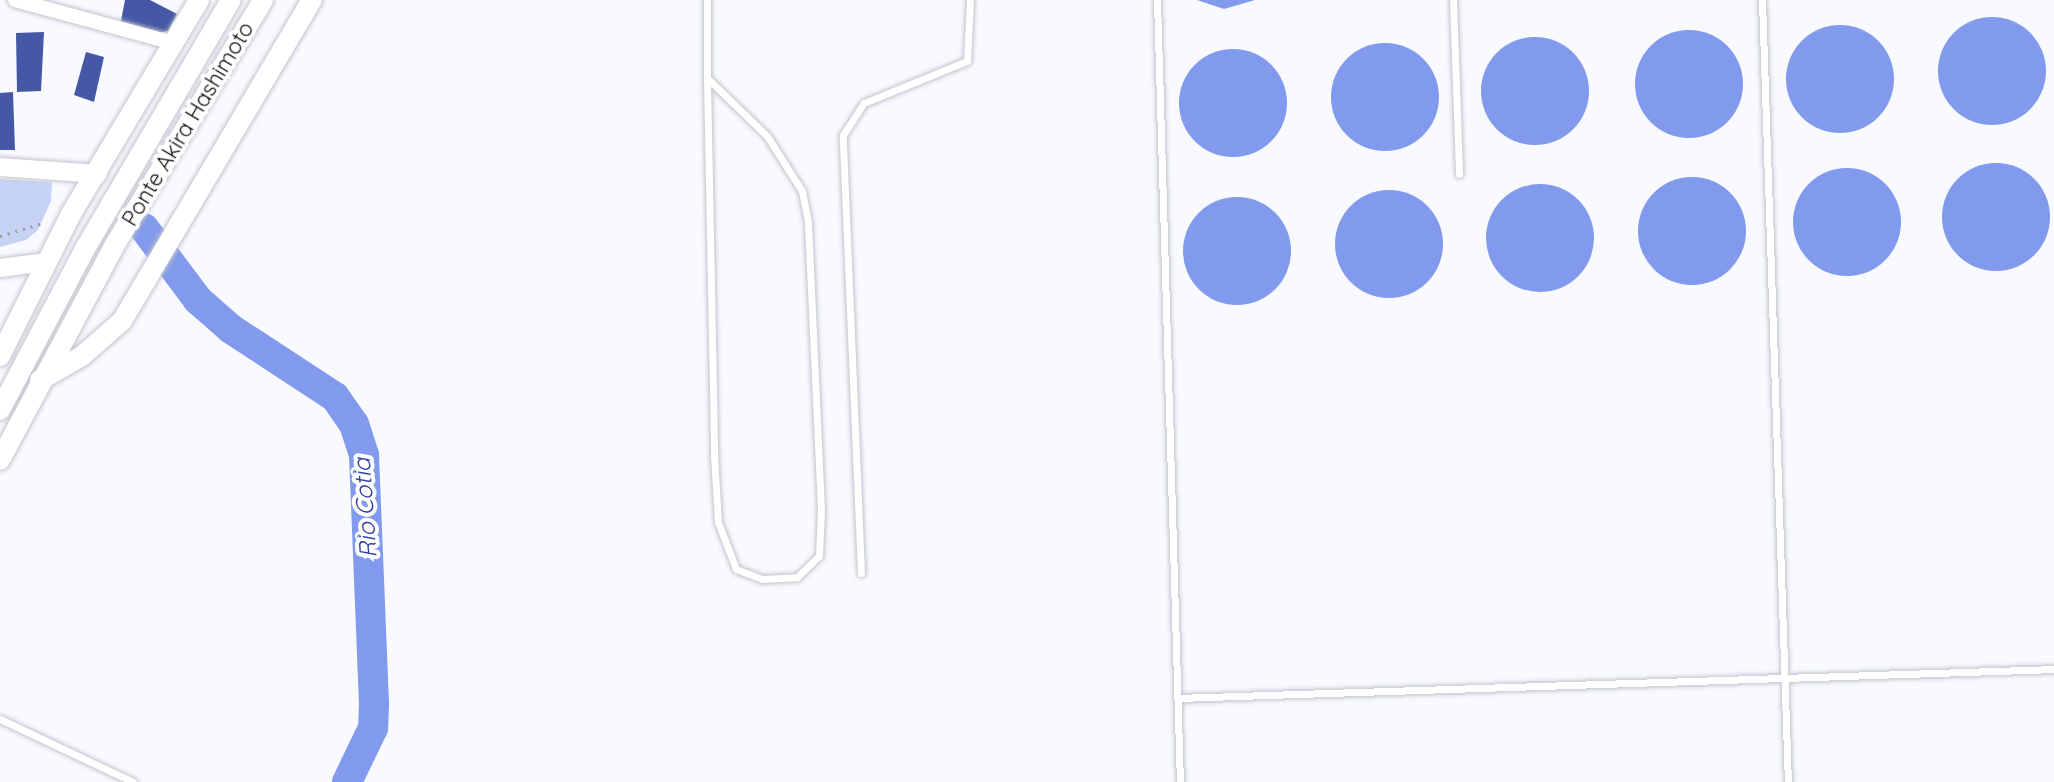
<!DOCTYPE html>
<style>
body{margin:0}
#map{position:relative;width:2054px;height:782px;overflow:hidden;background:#f8faff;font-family:Quicksand,sans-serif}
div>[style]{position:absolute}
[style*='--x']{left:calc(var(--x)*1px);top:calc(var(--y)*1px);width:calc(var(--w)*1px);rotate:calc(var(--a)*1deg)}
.green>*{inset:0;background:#c7d3f5}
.water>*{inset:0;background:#829aed}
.round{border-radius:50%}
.river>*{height:30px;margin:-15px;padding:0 15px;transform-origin:15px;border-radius:15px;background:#829aed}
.building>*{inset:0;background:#4558a5}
.path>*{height:3px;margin-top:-1.5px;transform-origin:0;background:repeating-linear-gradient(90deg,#9a9c9f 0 2px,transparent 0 8px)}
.roads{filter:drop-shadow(0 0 2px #c2c4cc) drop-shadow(0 0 2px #c2c4cc)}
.service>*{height:7px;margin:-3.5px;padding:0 3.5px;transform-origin:3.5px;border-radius:3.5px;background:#fff}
.minor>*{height:14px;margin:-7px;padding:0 7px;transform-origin:7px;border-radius:7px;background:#fff}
.tertiary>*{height:18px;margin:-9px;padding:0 9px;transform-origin:9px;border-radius:9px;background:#fff}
.secondary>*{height:20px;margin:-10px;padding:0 10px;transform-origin:10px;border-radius:10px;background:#fff}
span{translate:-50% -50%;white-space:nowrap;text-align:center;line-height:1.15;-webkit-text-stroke:8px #fff;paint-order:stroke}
.street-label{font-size:22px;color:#101113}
.water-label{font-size:24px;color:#2e3e9d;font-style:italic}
</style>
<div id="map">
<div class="green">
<div style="clip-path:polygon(0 179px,52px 182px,51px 201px,38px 230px,26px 240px,0 247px)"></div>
</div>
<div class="water">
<div style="clip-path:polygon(1197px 0,1255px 0,1224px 9px)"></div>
<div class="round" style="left:1938px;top:17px;width:108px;height:108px"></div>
<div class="round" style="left:1786px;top:25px;width:108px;height:108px"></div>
<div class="round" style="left:1635px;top:30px;width:108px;height:108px"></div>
<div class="round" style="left:1481px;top:37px;width:108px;height:108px"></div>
<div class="round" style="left:1331px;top:43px;width:108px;height:108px"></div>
<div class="round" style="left:1179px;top:49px;width:108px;height:108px"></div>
<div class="round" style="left:1942px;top:163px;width:108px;height:108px"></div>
<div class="round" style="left:1793px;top:168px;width:108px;height:108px"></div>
<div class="round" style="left:1638px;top:177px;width:108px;height:108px"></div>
<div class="round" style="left:1486px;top:184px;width:108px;height:108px"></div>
<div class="round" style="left:1335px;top:190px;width:108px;height:108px"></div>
<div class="round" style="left:1183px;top:197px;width:108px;height:108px"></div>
</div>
<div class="river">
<div style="--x:144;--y:228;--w:90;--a:53.1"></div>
<div style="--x:198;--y:300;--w:44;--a:41.3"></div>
<div style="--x:231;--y:329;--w:124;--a:33.2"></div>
<div style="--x:335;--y:397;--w:33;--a:55"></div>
<div style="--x:354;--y:424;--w:33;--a:72"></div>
<div style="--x:364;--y:455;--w:248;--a:87.7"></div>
<div style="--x:374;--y:703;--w:25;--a:92"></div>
<div style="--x:373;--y:728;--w:60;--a:115.7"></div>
</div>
<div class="building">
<div style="clip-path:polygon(125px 0,150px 0,177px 14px,168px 31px,158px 33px,121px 21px)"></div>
<div style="clip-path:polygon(44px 32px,41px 91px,17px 92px,16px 33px)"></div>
<div style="clip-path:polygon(86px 52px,104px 57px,94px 102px,74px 95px)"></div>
<div style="clip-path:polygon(13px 92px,15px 150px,0 150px,0 93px)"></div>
</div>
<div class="path">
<div style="--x:0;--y:236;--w:48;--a:-16.9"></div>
</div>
<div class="roads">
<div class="service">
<div style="--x:707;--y:0;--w:78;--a:90"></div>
<div style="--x:707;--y:78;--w:377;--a:88.9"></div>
<div style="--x:714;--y:455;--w:67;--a:86.6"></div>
<div style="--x:718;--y:522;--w:50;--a:69"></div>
<div style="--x:736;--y:569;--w:28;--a:21"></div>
<div style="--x:762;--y:579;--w:35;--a:-3"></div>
<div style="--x:797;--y:577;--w:30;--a:-44"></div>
<div style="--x:819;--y:556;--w:46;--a:-87.5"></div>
<div style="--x:821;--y:510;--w:288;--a:-92.6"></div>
<div style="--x:808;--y:222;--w:32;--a:-101"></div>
<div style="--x:802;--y:191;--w:65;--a:-122.5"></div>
<div style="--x:767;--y:136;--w:83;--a:-136"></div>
<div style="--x:1157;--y:0;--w:782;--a:88.32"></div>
<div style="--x:1453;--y:0;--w:174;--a:88"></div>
<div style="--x:1762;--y:0;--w:782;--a:88.1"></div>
<div style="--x:861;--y:573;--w:438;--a:-92.4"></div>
<div style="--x:843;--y:135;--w:38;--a:-57"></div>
<div style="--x:864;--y:103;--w:111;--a:-22.2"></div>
<div style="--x:967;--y:61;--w:61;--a:-87.2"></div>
<div style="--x:1177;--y:698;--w:877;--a:-1.89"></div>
<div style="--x:0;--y:719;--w:147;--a:25.3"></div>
</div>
<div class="minor">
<div style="--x:15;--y:0;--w:164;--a:15.2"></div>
</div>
<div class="tertiary">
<div style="--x:0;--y:167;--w:98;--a:4.1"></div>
<div style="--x:0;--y:268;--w:45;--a:-7.6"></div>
</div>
<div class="secondary">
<div style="--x:0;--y:356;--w:159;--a:-63.4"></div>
<div style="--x:71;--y:214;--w:249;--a:-59.1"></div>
<div style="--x:40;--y:380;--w:48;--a:-29.7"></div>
<div style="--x:82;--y:356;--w:53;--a:-41.2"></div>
<div style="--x:122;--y:321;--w:373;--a:-59.4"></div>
<div style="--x:0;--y:410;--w:184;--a:-62.2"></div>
<div style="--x:86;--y:247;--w:286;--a:-59.6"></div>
<div style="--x:0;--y:460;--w:240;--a:-61.9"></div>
<div style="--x:113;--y:248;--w:290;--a:-58.8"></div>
</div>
</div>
<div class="street-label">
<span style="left:188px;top:124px;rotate:-59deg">Ponte Akira Hashimoto</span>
</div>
<div class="water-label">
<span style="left:365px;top:508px;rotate:-94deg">Rio Cotia</span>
</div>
</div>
